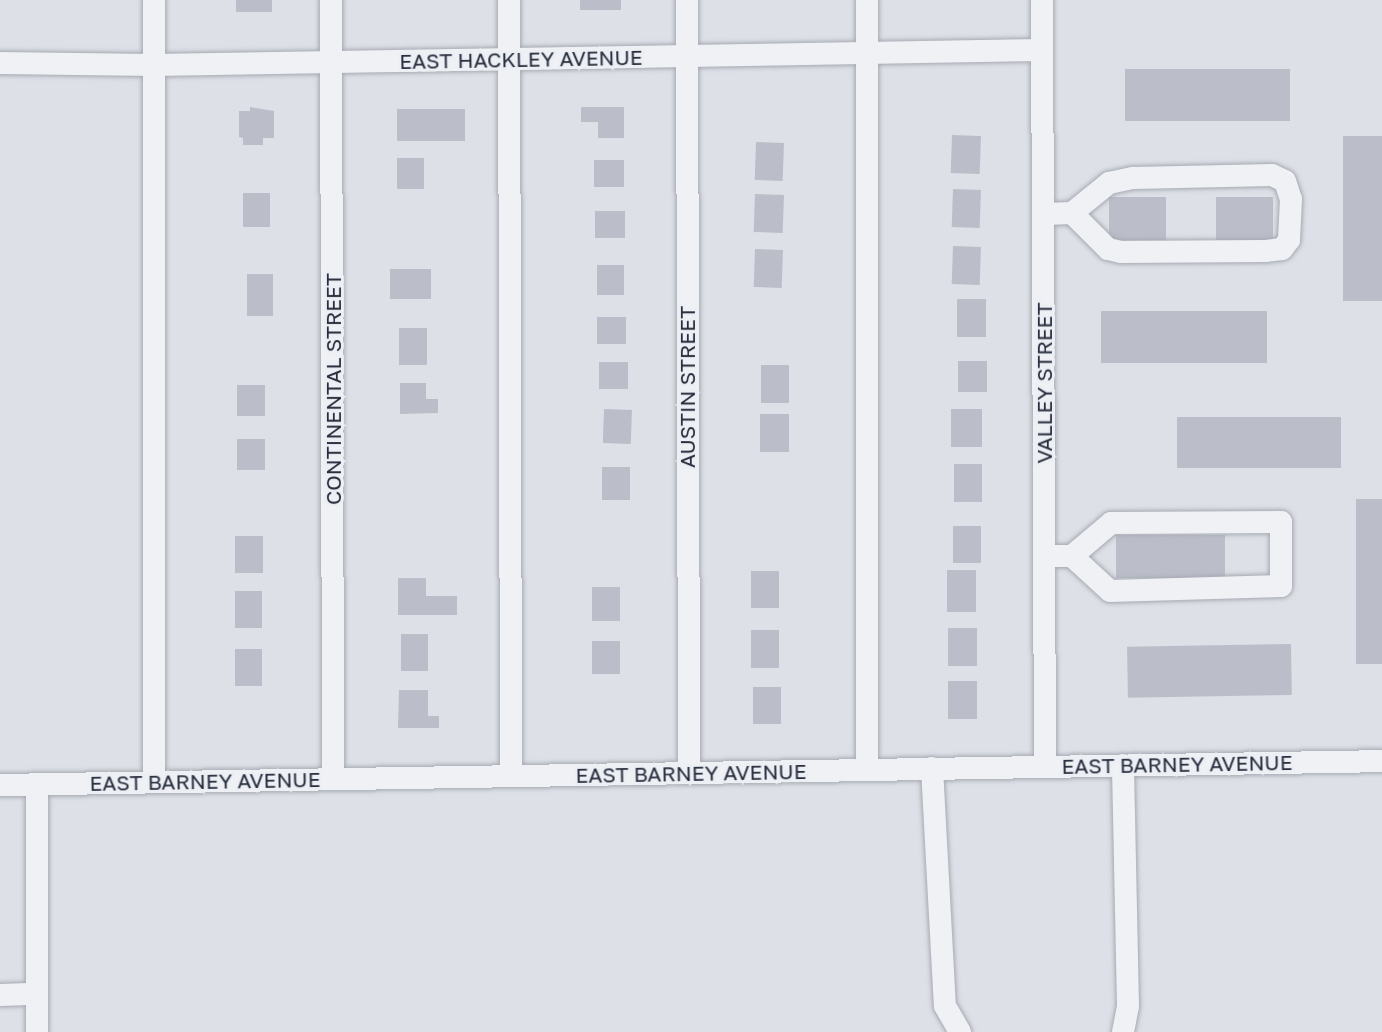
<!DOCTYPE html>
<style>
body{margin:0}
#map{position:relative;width:1382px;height:1032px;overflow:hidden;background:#dde0e6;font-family:"Golos Text",sans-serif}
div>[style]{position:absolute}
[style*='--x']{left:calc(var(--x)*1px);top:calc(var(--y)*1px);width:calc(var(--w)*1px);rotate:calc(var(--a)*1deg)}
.building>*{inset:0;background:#bbbec9;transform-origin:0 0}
.roads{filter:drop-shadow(0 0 2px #a6aab3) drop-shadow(0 0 2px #a6aab3)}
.minor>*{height:22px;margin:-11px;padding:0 11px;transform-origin:11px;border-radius:11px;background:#f0f1f5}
span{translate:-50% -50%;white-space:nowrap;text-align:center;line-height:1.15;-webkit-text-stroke:6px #eceff4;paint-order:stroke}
.street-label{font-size:21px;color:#272c3c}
</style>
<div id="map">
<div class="building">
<div style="left:236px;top:0;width:36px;height:12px"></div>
<div style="left:580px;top:0;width:41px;height:10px"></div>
<div style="left:1125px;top:69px;width:165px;height:52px"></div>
<div style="clip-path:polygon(250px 107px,274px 111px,274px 138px,263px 138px,263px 145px,243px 145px,243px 138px,239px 137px,239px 111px,250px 111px)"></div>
<div style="clip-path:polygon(581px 107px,624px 107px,624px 138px,598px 138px,598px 122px,581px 122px)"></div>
<div style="left:397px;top:109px;width:68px;height:32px"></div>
<div style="left:952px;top:135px;width:29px;height:38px;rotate:2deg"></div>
<div style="left:1343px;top:136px;width:39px;height:165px"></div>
<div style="left:756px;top:142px;width:28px;height:38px;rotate:2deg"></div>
<div style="left:397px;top:158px;width:27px;height:31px"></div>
<div style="left:594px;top:160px;width:30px;height:27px"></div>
<div style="left:953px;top:189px;width:28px;height:38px;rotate:2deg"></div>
<div style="left:243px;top:193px;width:27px;height:34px"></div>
<div style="left:755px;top:194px;width:29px;height:38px;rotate:2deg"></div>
<div style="left:1109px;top:197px;width:57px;height:43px"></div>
<div style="left:1216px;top:197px;width:57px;height:43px"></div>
<div style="left:595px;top:211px;width:30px;height:27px"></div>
<div style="left:953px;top:246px;width:28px;height:38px;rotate:2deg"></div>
<div style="left:755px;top:249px;width:28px;height:38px;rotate:2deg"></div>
<div style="left:597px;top:265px;width:27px;height:30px"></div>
<div style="left:390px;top:269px;width:41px;height:30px"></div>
<div style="left:247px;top:274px;width:26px;height:42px"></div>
<div style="left:957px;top:299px;width:29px;height:38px"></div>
<div style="left:1101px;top:311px;width:166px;height:52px"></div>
<div style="left:626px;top:317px;width:27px;height:29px;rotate:90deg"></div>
<div style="left:399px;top:328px;width:28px;height:37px"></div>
<div style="left:958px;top:361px;width:29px;height:31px"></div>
<div style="left:599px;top:362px;width:29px;height:27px"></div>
<div style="left:761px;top:365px;width:28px;height:38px"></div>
<div style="clip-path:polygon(400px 383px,426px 383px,426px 399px,438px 399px,438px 413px,400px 414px)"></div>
<div style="left:265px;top:385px;width:31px;height:28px;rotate:90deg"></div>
<div style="left:604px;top:409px;width:28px;height:34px;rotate:2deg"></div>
<div style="left:951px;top:409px;width:31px;height:38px"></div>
<div style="left:760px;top:414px;width:29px;height:38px"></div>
<div style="left:1177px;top:417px;width:164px;height:51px"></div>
<div style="left:237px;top:439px;width:28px;height:31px"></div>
<div style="left:954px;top:464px;width:28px;height:38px"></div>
<div style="left:602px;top:467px;width:28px;height:33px"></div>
<div style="left:1356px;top:499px;width:26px;height:165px"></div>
<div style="left:953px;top:526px;width:28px;height:37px"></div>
<div style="left:1116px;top:535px;width:109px;height:43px"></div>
<div style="left:235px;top:536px;width:28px;height:37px"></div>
<div style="left:947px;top:570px;width:29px;height:42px"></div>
<div style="left:751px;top:571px;width:28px;height:37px"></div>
<div style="clip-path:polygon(398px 578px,426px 578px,426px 596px,457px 596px,457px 615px,398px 615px)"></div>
<div style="left:592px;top:587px;width:28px;height:34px"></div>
<div style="left:235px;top:591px;width:27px;height:37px"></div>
<div style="left:948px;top:628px;width:29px;height:38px"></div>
<div style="left:751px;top:630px;width:28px;height:38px"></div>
<div style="left:401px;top:634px;width:27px;height:37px"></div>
<div style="left:592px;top:641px;width:28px;height:33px"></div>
<div style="left:1291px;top:644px;width:51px;height:164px;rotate:89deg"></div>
<div style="left:235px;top:649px;width:27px;height:37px"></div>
<div style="left:948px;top:681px;width:29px;height:38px"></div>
<div style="left:753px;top:687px;width:28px;height:37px"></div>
<div style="clip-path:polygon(399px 690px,428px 690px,428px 716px,439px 716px,439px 728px,398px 728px)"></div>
</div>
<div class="roads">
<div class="minor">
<div style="--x:154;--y:0;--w:782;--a:90"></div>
<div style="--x:331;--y:0;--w:779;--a:89.85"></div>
<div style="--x:509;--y:0;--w:776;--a:89.85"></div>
<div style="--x:687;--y:0;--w:773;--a:89.85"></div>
<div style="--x:867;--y:0;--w:769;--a:90"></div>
<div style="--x:1042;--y:0;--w:767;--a:89.78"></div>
<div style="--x:0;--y:63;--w:154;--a:0.7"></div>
<div style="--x:154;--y:65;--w:888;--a:-0.97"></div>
<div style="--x:1044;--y:214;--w:28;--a:-2"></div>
<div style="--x:1072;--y:213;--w:48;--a:-39"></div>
<div style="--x:1109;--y:183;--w:25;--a:-12"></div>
<div style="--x:1133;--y:178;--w:139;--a:-1.2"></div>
<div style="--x:1272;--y:175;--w:14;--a:25"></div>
<div style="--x:1285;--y:181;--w:19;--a:72"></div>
<div style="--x:1291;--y:199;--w:41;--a:92.8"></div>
<div style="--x:1289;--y:240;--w:11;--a:128"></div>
<div style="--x:1282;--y:249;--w:16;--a:173"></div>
<div style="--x:1266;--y:251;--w:145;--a:179.6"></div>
<div style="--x:1121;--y:252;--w:13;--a:-167"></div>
<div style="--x:1108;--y:249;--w:51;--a:-135"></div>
<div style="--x:1045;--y:556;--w:27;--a:0"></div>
<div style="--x:1072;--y:556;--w:51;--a:-40.2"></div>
<div style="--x:1111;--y:523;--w:170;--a:-0.3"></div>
<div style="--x:1281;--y:522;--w:64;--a:90"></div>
<div style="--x:1281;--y:586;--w:171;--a:178.3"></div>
<div style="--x:1110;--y:591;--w:52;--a:-137.4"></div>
<div style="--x:932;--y:768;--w:238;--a:86.9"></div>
<div style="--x:945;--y:1006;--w:30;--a:60"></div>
<div style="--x:0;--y:785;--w:1382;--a:-0.99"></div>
<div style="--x:0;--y:995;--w:37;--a:-2"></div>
<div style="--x:37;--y:1032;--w:248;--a:-90"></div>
<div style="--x:1123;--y:1032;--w:26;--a:-79"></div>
<div style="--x:1128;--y:1006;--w:241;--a:-91.2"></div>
</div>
</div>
<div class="street-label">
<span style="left:521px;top:59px;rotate:-1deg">EAST HACKLEY AVENUE</span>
<span style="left:1044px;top:383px;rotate:-90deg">VALLEY STREET</span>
<span style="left:687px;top:387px;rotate:-90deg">AUSTIN STREET</span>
<span style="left:333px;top:389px;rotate:-90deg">CONTINENTAL STREET</span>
<span style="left:1177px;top:764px;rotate:-1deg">EAST BARNEY AVENUE</span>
<span style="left:691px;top:773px;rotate:-1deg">EAST BARNEY AVENUE</span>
<span style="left:205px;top:781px;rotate:-1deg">EAST BARNEY AVENUE</span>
</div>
</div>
